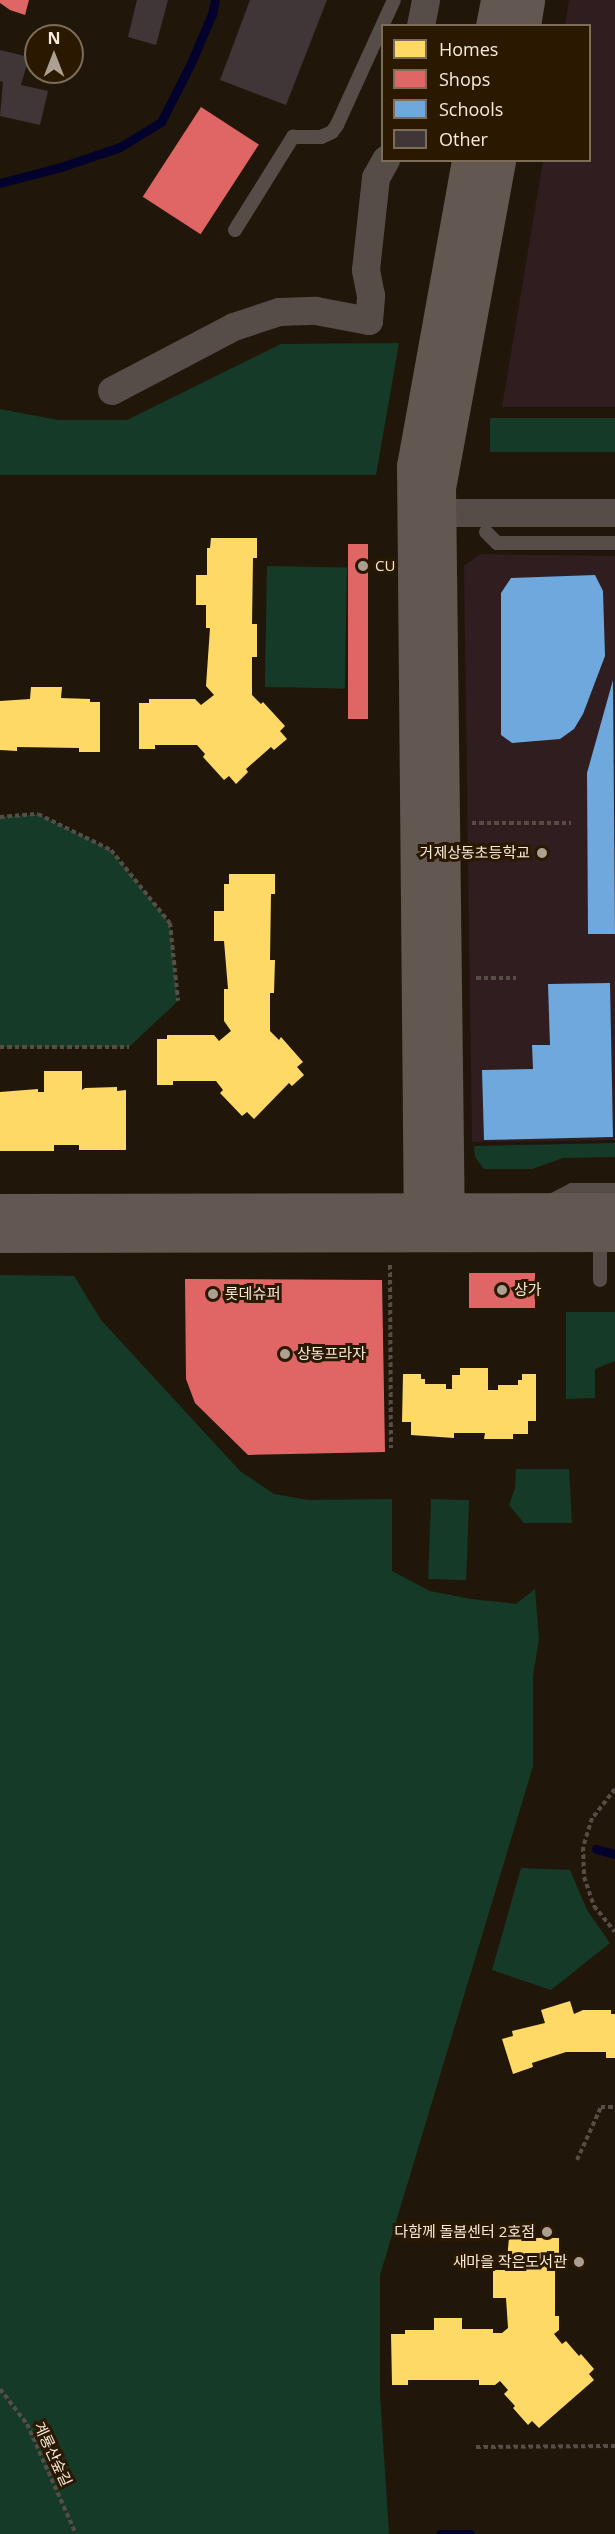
<!DOCTYPE html>
<meta charset="utf-8">
<style>
body{margin:0}
#map{position:relative;width:615px;height:2534px;overflow:hidden;background:#20170a;font-family:"Open Sans","Noto Sans KR",sans-serif}
div>[style]{position:absolute}
[style*='--x']{left:calc(var(--x)*1px);top:calc(var(--y)*1px);width:calc(var(--w)*1px);rotate:calc(var(--a)*1deg)}
.education>*{inset:0;background:#2f1d1f}
.green>*{inset:0;background:#163a28;transform-origin:0 0}
.homes>*{inset:0;background:#ffd966}
.shops>*{inset:0;background:#e06666;transform-origin:0 0}
.schools>*{inset:0;background:#6fa8dc}
.stream>*{height:9px;margin:-4.5px;padding:0 4.5px;transform-origin:4.5px;border-radius:4.5px;background:#03022d}
.building>*{inset:0;background:#403537}
.path>*{height:4px;margin-top:-2px;transform-origin:0;background:repeating-linear-gradient(90deg,#564d46 0 4.5px,transparent 0 7.5px)}
.lane>*{height:14px;margin:-7px;padding:0 7px;transform-origin:7px;border-radius:7px;background:#564d48}
.street>*{height:28px;margin:-14px;padding:0 14px;transform-origin:14px;border-radius:14px;background:#564d48}
.secondary>*{height:33px;margin:-16.5px;padding:0 16.5px;transform-origin:16.5px;border-radius:16.5px;background:#635752}
.dots>*{width:16px;height:16px;translate:-50% -50%;box-sizing:border-box;border:3px solid #2a1900;border-radius:50%}
span{translate:-50% -50%;white-space:nowrap;text-align:center;line-height:1.15;-webkit-text-stroke:6px #2a1900;paint-order:stroke}
.poi-label{font-size:15px;color:#f7eadb}
.left{translate:0 -50%;text-align:left}
.right{translate:-100% -50%;text-align:right}
.street-label{font-size:15px;color:#f7eadb}
.legend{position:absolute;left:381px;top:24px;width:210px;height:138px;box-sizing:border-box;background:#2a1900;border:2px solid #7c6d58;margin:0;padding:8px 10px;list-style:none;font-size:18px;color:#f7eadb}
.legend li{display:flex;align-items:center;gap:12px;height:30px}
.legend b{width:30px;border:2px solid #7c6d58}
.north{position:absolute;left:24px;top:24px;width:60px;height:60px;box-sizing:border-box;background:#2a1900;border:2px solid #7c6d58;border-radius:50%;rotate:0deg;font-size:16px;font-weight:700;line-height:24px;text-align:center;color:#f7eadb}
.north::after{content:'';display:block;margin:auto;width:21px;height:27px;background:#aca092;clip-path:polygon(50% 0,100% 100%,50% 72%,0 100%)}
</style>
<div id="map">
<div class="education">
<div style="clip-path:polygon(569px 0,615px 0,615px 407px,502px 407px,543px 161px,590px 160px,590px 26px,565px 25px)"></div>
<div style="clip-path:polygon(480px 554px,615px 556px,615px 1140px,472px 1142px,464px 566px)"></div>
</div>
<div class="green">
<div style="clip-path:polygon(399px 343px,376px 475px,0 475px,0 409px,58px 420px,127px 420px,281px 344px)"></div>
<div style="left:490px;top:418px;width:125px;height:34px"></div>
<div style="left:267px;top:566px;width:80px;height:121px;rotate:1deg"></div>
<div style="clip-path:polygon(38px 814px,111px 850px,170px 923px,178px 1001px,129px 1047px,0 1047px,0 817px)"></div>
<div style="clip-path:polygon(615px 1143px,615px 1157px,563px 1158px,532px 1169px,484px 1169px,475px 1157px,474px 1146px)"></div>
<div style="clip-path:polygon(0 1275px,74px 1276px,101px 1320px,240px 1471px,274px 1494px,308px 1500px,392px 1499px,392px 1571px,430px 1591px,471px 1599px,516px 1604px,535px 1589px,539px 1639px,533px 1676px,533px 1766px,380px 2275px,380px 2394px,389px 2534px,0 2534px)"></div>
<div style="clip-path:polygon(566px 1312px,615px 1312px,615px 1361px,595px 1369px,595px 1398px,566px 1399px)"></div>
<div style="clip-path:polygon(516px 1469px,569px 1469px,572px 1523px,524px 1523px,509px 1505px,515px 1488px)"></div>
<div style="left:431px;top:1499px;width:38px;height:80px;rotate:2deg"></div>
<div style="clip-path:polygon(521px 1868px,570px 1870px,587px 1910px,610px 1943px,551px 1990px,492px 1970px)"></div>
</div>
<div class="homes">
<div style="clip-path:polygon(211px 538px,257px 538px,257px 558px,253px 558px,252px 624px,257px 624px,257px 657px,252px 657px,252px 695px,261px 704px,263px 702px,285px 726px,280px 731px,287px 739px,274px 750px,271px 747px,246px 769px,248px 772px,236px 784px,229px 776px,224px 780px,203px 757px,205px 754px,197px 745px,155px 745px,155px 749px,139px 749px,139px 703px,149px 703px,149px 699px,195px 699px,201px 705px,214px 695px,206px 686px,210px 628px,206px 628px,206px 605px,196px 605px,196px 575px,207px 575px,207px 548px,210px 548px)"></div>
<div style="clip-path:polygon(31px 687px,62px 687px,61px 698px,90px 699px,90px 702px,100px 702px,100px 752px,79px 752px,79px 748px,17px 747px,17px 751px,0 750px,0 701px,30px 699px)"></div>
<div style="clip-path:polygon(229px 874px,275px 874px,275px 894px,271px 894px,270px 960px,275px 960px,274px 993px,270px 993px,270px 1031px,279px 1040px,281px 1037px,303px 1062px,297px 1067px,304px 1075px,292px 1086px,289px 1083px,254px 1119px,247px 1112px,242px 1116px,220px 1093px,223px 1090px,216px 1081px,173px 1081px,173px 1085px,157px 1085px,157px 1039px,167px 1039px,167px 1035px,214px 1035px,219px 1041px,231px 1031px,224px 1021px,224px 989px,228px 989px,224px 941px,214px 941px,214px 911px,224px 911px,224px 884px,229px 884px)"></div>
<div style="clip-path:polygon(44px 1071px,82px 1071px,82px 1090px,85px 1088px,117px 1087px,117px 1091px,126px 1090px,126px 1150px,79px 1150px,79px 1145px,54px 1145px,54px 1151px,0 1151px,0 1092px,38px 1089px,38px 1092px,44px 1092px)"></div>
<div style="clip-path:polygon(460px 1368px,488px 1368px,488px 1390px,498px 1390px,498px 1385px,518px 1385px,518px 1380px,522px 1380px,522px 1374px,536px 1374px,536px 1421px,528px 1421px,528px 1434px,513px 1434px,513px 1439px,484px 1439px,485px 1433px,454px 1433px,454px 1438px,411px 1435px,411px 1422px,402px 1422px,403px 1374px,421px 1374px,421px 1379px,425px 1379px,425px 1384px,446px 1384px,446px 1389px,452px 1389px,452px 1375px,460px 1375px)"></div>
<div style="clip-path:polygon(570px 2001px,574px 2014px,583px 2010px,611px 2010px,611px 2014px,615px 2014px,615px 2058px,606px 2058px,606px 2052px,566px 2052px,532px 2063px,533px 2067px,513px 2074px,502px 2039px,513px 2036px,512px 2031px,545px 2023px,541px 2010px)"></div>
<div style="clip-path:polygon(509px 2238px,559px 2238px,559px 2257px,555px 2257px,555px 2316px,559px 2316px,559px 2330px,554px 2334px,562px 2344px,566px 2341px,579px 2356px,581px 2354px,594px 2369px,589px 2374px,594px 2380px,539px 2428px,532px 2421px,528px 2425px,513px 2408px,515px 2406px,504px 2394px,508px 2390px,500px 2381px,495px 2385px,479px 2385px,479px 2380px,408px 2380px,408px 2385px,392px 2385px,391px 2334px,405px 2334px,405px 2330px,434px 2330px,434px 2318px,462px 2318px,462px 2329px,493px 2329px,493px 2333px,502px 2333px,508px 2328px,506px 2298px,493px 2298px,493px 2270px,506px 2270px)"></div>
</div>
<div class="shops">
<div style="clip-path:polygon(0 0,29px 0,25px 15px,10px 10px,0 3px)"></div>
<div style="left:201px;top:107px;width:69px;height:107px;rotate:33deg"></div>
<div style="left:368px;top:544px;width:175px;height:20px;rotate:90deg"></div>
<div style="left:469px;top:1273px;width:66px;height:35px"></div>
<div style="clip-path:polygon(185px 1279px,382px 1280px,385px 1452px,248px 1455px,195px 1403px,186px 1379px)"></div>
</div>
<div class="schools">
<div style="clip-path:polygon(595px 575px,603px 591px,605px 656px,583px 714px,574px 729px,560px 739px,512px 743px,501px 735px,501px 593px,511px 578px)"></div>
<div style="clip-path:polygon(613px 680px,615px 934px,588px 934px,587px 773px)"></div>
<div style="clip-path:polygon(610px 983px,613px 1137px,484px 1140px,482px 1070px,533px 1069px,532px 1045px,550px 1045px,548px 984px)"></div>
</div>
<div class="stream">
<div style="--x:0;--y:183;--w:63;--a:-14.7"></div>
<div style="--x:61;--y:167;--w:62;--a:-18.7"></div>
<div style="--x:120;--y:147;--w:48;--a:-31.4"></div>
<div style="--x:161;--y:122;--w:66;--a:-63"></div>
<div style="--x:191;--y:63;--w:53;--a:-66.8"></div>
<div style="--x:212;--y:14;--w:14;--a:-78"></div>
<div style="--x:596;--y:1849;--w:20;--a:15"></div>
<div style="--x:440;--y:2534;--w:30;--a:0"></div>
</div>
<div class="building">
<div style="clip-path:polygon(137px 0,168px 0,156px 45px,128px 37px)"></div>
<div style="clip-path:polygon(250px 0,327px 0,286px 105px,220px 80px)"></div>
<div style="clip-path:polygon(0 50px,29px 57px,21px 85px,48px 91px,40px 125px,0 116px,3px 82px,0 81px)"></div>
</div>
<div class="path">
<div style="--x:0;--y:817;--w:38;--a:-5"></div>
<div style="--x:38;--y:814;--w:81;--a:26.3"></div>
<div style="--x:111;--y:850;--w:94;--a:51.1"></div>
<div style="--x:170;--y:923;--w:78;--a:84.1"></div>
<div style="--x:472;--y:823;--w:99;--a:0"></div>
<div style="--x:476;--y:978;--w:40;--a:0"></div>
<div style="--x:0;--y:1047;--w:129;--a:0"></div>
<div style="--x:390;--y:1265;--w:183;--a:89.7"></div>
<div style="--x:615;--y:1789;--w:37;--a:128"></div>
<div style="--x:592;--y:1818;--w:30;--a:107"></div>
<div style="--x:583;--y:1847;--w:30;--a:88"></div>
<div style="--x:584;--y:1877;--w:31;--a:71"></div>
<div style="--x:594;--y:1906;--w:33;--a:51"></div>
<div style="--x:577;--y:2160;--w:58;--a:-65.6"></div>
<div style="--x:601;--y:2107;--w:14;--a:0"></div>
<div style="--x:0;--y:2389;--w:44;--a:52.4"></div>
<div style="--x:27;--y:2424;--w:120;--a:66"></div>
<div style="--x:476;--y:2447;--w:139;--a:-0.4"></div>
</div>
<div class="lane">
<div style="--x:235;--y:230;--w:110;--a:-58.1"></div>
<div style="--x:293;--y:137;--w:28;--a:0"></div>
<div style="--x:321;--y:137;--w:12;--a:-24"></div>
<div style="--x:332;--y:132;--w:9;--a:-54"></div>
<div style="--x:337;--y:125;--w:137;--a:-65.5"></div>
<div style="--x:486;--y:532;--w:16;--a:45"></div>
<div style="--x:497;--y:543;--w:118;--a:0"></div>
<div style="--x:553;--y:1200;--w:21;--a:-28"></div>
<div style="--x:572;--y:1190;--w:43;--a:0"></div>
<div style="--x:600;--y:1280;--w:45;--a:-90"></div>
</div>
<div class="street">
<div style="--x:421;--y:26;--w:26;--a:-79"></div>
<div style="--x:112;--y:391;--w:138;--a:-27.7"></div>
<div style="--x:234;--y:327;--w:47;--a:-18.4"></div>
<div style="--x:279;--y:312;--w:37;--a:-2"></div>
<div style="--x:316;--y:311;--w:54;--a:10.7"></div>
<div style="--x:369;--y:321;--w:25;--a:-85"></div>
<div style="--x:371;--y:296;--w:26;--a:-101"></div>
<div style="--x:366;--y:270;--w:93;--a:-83.8"></div>
<div style="--x:376;--y:178;--w:21;--a:-61"></div>
<div style="--x:416;--y:513;--w:199;--a:0"></div>
</div>
<div class="secondary">
<div style="--x:492;--y:26;--w:26;--a:-79"></div>
<div style="--x:524;--y:26;--w:26;--a:-81"></div>
<div style="--x:0;--y:1210;--w:615;--a:-0.09"></div>
<div style="--x:420;--y:1235;--w:769;--a:-90.52"></div>
<div style="--x:413;--y:466;--w:311;--a:-79.8"></div>
<div style="--x:448;--y:1235;--w:747;--a:-90.69"></div>
<div style="--x:439;--y:488;--w:333;--a:-79.6"></div>
<div style="--x:0;--y:1236;--w:615;--a:-0.09"></div>
</div>
<div class="dots">
<div style="left:363px;top:566px;background:#aca092"></div>
<div style="left:542px;top:853px;background:#aca092"></div>
<div style="left:502px;top:1290px;background:#aca092"></div>
<div style="left:213px;top:1294px;background:#aca092"></div>
<div style="left:285px;top:1354px;background:#aca092"></div>
<div style="left:547px;top:2232px;background:#aca092"></div>
<div style="left:579px;top:2262px;background:#aca092"></div>
</div>
<div class="poi-label">
<span class="left" style="left:375px;top:566px">CU</span>
<span class="right" style="left:530px;top:853px">거제상동초등학교</span>
<span class="left" style="left:514px;top:1290px">상가</span>
<span class="left" style="left:225px;top:1294px">롯데슈퍼</span>
<span class="left" style="left:297px;top:1354px">상동프라자</span>
<span class="right" style="left:535px;top:2232px">다함께 돌봄센터 2호점</span>
<span class="right" style="left:567px;top:2262px">새마을 작은도서관</span>
</div>
<div class="street-label">
<span style="left:53px;top:2454px;rotate:65deg">계룡산숲길</span>
</div>
<ul class="legend">
<li><b style="height:16px;background:#ffd966"></b>Homes</li>
<li><b style="height:16px;background:#e06666"></b>Shops</li>
<li><b style="height:16px;background:#6fa8dc"></b>Schools</li>
<li><b style="height:16px;background:#403537"></b>Other</li>
</ul>
<div class="north">N</div>
</div>
